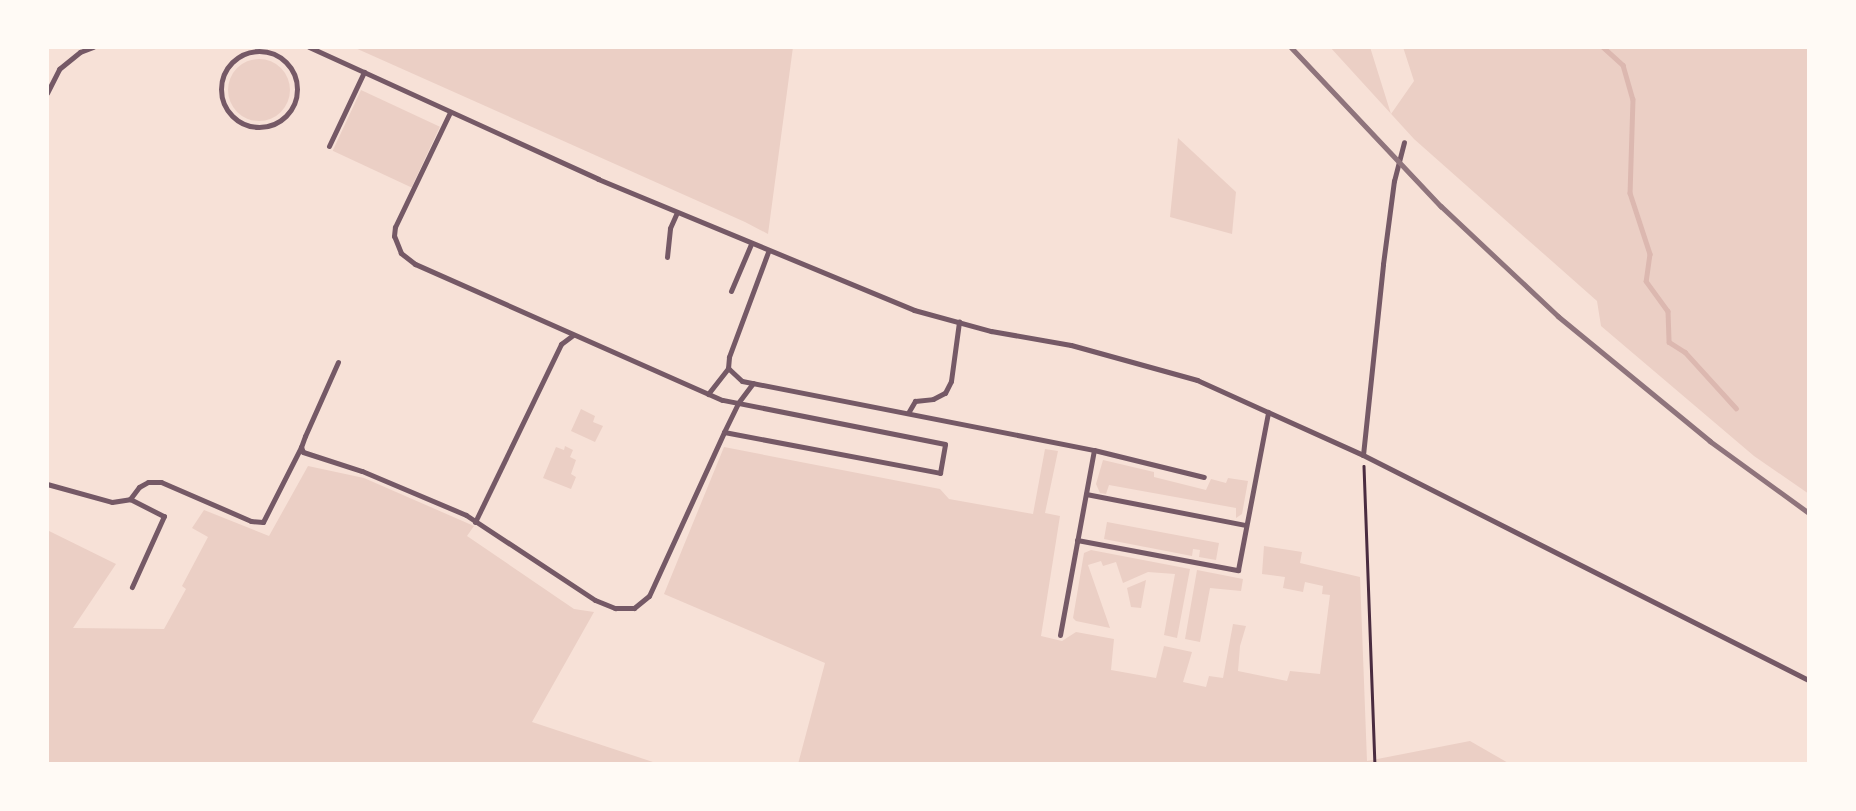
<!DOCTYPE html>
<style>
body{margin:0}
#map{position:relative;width:1856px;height:811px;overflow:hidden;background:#f7e1d7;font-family:Karla,sans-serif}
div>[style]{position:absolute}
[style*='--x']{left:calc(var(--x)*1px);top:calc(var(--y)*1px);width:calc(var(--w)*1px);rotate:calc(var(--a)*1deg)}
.green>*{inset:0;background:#ebcfc5;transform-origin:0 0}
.round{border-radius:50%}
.stream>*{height:4.5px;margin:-2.25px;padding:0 2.25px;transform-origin:2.25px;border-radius:2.25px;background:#dcb8b0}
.path>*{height:2.5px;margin:-1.25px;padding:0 1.25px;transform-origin:1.25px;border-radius:1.25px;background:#4a2c40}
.minor>*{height:5px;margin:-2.5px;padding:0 2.5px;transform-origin:2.5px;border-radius:2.5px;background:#755966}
.minor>.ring{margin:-2.5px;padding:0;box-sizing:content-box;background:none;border:5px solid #755966;border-radius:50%}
.rail>*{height:4.5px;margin:-2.25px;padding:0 2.25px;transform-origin:2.25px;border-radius:2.25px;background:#8f747c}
span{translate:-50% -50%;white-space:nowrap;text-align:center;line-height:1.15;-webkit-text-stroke:6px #fffaf5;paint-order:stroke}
.frame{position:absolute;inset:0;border:49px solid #fffaf5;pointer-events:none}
</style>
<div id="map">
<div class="green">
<div style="clip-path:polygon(353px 47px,793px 47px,768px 234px,745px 222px)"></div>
<div style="clip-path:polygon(1330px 47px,1370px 47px,1391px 114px,1414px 81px,1403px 47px,1809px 47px,1809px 494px,1754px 456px,1601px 326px,1597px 301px,1414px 139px)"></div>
<div class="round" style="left:228px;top:59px;width:62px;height:62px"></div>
<div style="left:361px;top:90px;width:87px;height:67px;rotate:25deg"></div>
<div style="clip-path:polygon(1178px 138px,1236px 192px,1232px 234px,1170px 217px)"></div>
<div style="clip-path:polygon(581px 409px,595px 416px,593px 422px,603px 426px,595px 442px,571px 431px)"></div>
<div style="clip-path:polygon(565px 446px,573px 450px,570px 457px,576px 460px,571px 474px,576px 477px,571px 489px,543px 478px,556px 447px,564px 450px)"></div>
<div style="clip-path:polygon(724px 447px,940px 489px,949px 499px,1033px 514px,1045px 449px,1058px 451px,1045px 513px,1060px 516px,1041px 636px,1062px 641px,1076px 632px,1114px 639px,1111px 670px,1156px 678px,1164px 646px,1192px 652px,1183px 682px,1206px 687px,1209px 676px,1223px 678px,1233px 624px,1246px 626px,1240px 646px,1238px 671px,1287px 681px,1290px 671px,1320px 674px,1330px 595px,1322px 594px,1323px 586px,1305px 582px,1303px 592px,1283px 588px,1285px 577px,1262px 574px,1264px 546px,1302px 552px,1300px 563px,1360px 577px,1367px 761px,1470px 741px,1510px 764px,798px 764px,825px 663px,664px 594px)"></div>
<div style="clip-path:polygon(1103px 460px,1154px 472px,1154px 477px,1206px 490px,1211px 479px,1226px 483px,1228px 478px,1248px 481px,1242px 514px,1236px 518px,1236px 508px,1109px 485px,1106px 494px,1100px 493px,1096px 484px)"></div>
<div style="clip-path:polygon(308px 466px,364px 478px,474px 526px,467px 536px,574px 609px,594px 612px,532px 722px,659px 764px,48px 764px,47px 530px,116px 564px,73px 628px,164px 629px,186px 589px,182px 586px,208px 537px,192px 528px,204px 510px,269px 536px)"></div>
<div style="clip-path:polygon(1107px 522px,1219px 543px,1216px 560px,1199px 557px,1200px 550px,1193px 549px,1192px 556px,1104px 539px)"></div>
<div style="clip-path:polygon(1091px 550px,1190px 569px,1177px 638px,1164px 635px,1175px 574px,1148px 572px,1123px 583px,1116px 562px,1103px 566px,1101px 561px,1088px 565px,1110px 628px,1076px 621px,1073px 618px,1084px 553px)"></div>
<div style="clip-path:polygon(1197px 570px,1243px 579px,1241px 591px,1210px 588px,1200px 642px,1185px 639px)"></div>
<div style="clip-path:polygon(1146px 580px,1141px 608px,1131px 607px,1127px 588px)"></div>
</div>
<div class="stream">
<div style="--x:1603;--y:47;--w:27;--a:42"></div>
<div style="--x:1623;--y:65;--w:35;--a:74"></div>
<div style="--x:1633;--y:99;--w:94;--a:91.8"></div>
<div style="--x:1630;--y:193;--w:64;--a:71.8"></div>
<div style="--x:1650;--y:254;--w:27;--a:98"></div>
<div style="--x:1646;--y:281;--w:37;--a:54"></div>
<div style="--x:1668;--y:311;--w:31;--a:88"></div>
<div style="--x:1669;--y:342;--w:19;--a:32"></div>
<div style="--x:1685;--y:352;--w:76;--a:47.7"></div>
</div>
<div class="path">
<div style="--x:1364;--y:466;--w:298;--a:87.9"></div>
</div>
<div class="minor">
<div style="--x:309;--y:47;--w:318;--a:24.5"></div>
<div style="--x:598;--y:179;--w:342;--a:22.5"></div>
<div style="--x:914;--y:310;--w:80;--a:15.3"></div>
<div style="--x:991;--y:331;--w:81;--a:9.9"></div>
<div style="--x:1071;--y:345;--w:131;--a:15.5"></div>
<div style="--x:1197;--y:380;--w:182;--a:24.3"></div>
<div style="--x:1363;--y:455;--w:500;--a:26.8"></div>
<div class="ring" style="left:221px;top:51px;width:71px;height:71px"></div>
<div style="--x:47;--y:93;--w:27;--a:-63"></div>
<div style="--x:59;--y:69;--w:27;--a:-39"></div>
<div style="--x:80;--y:52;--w:14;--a:-21"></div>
<div style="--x:329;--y:146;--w:82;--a:-64.7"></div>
<div style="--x:768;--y:252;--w:112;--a:110.4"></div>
<div style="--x:729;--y:357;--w:11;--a:95"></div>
<div style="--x:728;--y:368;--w:19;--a:43"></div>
<div style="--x:742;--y:381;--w:359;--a:11.1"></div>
<div style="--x:1094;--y:450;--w:113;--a:13.8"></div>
<div style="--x:667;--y:257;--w:29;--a:-84"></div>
<div style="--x:670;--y:228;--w:17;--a:-66"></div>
<div style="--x:731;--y:291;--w:51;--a:-66.9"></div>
<div style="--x:338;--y:362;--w:81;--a:114"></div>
<div style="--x:305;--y:436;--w:12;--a:110"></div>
<div style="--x:301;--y:447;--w:5;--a:68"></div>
<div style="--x:303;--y:452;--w:62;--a:17.9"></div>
<div style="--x:362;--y:471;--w:113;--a:22.9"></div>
<div style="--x:466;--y:515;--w:154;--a:33.4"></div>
<div style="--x:595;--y:600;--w:22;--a:22"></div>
<div style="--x:615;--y:608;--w:19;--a:0"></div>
<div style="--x:634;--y:608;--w:19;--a:-39"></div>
<div style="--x:649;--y:596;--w:180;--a:-65.4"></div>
<div style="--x:724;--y:432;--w:220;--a:10.7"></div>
<div style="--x:940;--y:473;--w:29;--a:-80"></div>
<div style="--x:945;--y:444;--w:227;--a:-168.8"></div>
<div style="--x:722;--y:400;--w:336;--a:-156.1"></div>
<div style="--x:415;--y:264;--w:18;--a:-142"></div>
<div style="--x:401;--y:253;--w:18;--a:-112"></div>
<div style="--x:394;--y:236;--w:9;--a:-84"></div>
<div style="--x:395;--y:227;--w:127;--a:-64.4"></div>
<div style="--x:708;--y:394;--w:33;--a:-52"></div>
<div style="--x:908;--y:413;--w:14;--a:-60"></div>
<div style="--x:915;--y:401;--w:18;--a:-6"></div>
<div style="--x:933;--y:399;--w:13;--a:-27"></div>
<div style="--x:945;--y:393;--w:13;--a:-63"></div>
<div style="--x:951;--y:381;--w:60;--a:-82.3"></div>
<div style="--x:724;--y:432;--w:32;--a:-64"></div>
<div style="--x:738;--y:403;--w:25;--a:-53"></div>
<div style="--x:1363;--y:455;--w:192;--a:-84"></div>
<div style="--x:1383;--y:264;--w:84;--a:-82.5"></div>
<div style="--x:1394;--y:181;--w:40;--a:-75.6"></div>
<div style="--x:47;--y:484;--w:67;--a:15.5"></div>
<div style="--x:112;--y:502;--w:18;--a:-9"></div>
<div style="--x:130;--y:499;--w:15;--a:-53"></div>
<div style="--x:139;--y:487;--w:10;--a:-29"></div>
<div style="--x:148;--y:482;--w:13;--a:0"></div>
<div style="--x:161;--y:482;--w:98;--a:23.4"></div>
<div style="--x:251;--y:521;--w:12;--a:5"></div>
<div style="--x:263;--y:522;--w:84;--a:-63.1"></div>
<div style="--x:1086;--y:494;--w:163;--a:11"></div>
<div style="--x:130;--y:499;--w:38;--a:27"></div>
<div style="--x:164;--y:516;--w:78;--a:114.3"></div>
<div style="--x:475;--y:522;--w:198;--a:-64.2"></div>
<div style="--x:561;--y:344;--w:15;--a:-37"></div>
<div style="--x:1077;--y:540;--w:164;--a:10.6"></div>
<div style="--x:1238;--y:570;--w:161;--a:-79.2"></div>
<div style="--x:1060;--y:635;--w:188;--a:-79.6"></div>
</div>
<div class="rail">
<div style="--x:1291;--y:47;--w:219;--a:46.7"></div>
<div style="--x:1441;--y:206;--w:161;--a:43.2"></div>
<div style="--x:1558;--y:316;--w:197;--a:39.4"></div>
<div style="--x:1710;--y:441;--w:122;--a:36"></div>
</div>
<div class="frame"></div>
</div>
